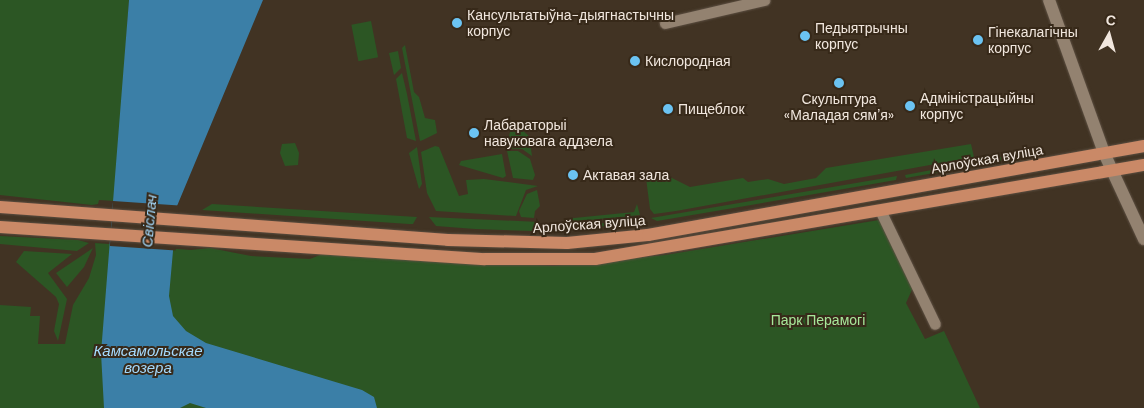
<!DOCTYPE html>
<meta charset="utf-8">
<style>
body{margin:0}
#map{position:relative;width:1144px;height:408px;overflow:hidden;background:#413323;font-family:"DM Sans",sans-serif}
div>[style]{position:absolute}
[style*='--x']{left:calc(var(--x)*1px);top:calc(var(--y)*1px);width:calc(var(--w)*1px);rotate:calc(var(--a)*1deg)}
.green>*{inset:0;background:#2c5624;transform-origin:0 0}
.water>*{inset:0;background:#3b7fa7}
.pier>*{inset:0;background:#413323;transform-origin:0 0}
.roads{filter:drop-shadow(0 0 1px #5c4f42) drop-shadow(0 0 1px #5c4f42)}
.minor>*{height:11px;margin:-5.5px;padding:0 5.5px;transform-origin:5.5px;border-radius:5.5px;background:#938270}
.tertiary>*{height:12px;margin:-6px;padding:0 6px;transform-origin:6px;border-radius:6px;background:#938270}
.secondary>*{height:12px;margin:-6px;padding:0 6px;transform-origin:6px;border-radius:6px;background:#938270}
.primary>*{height:12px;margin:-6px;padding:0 6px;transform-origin:6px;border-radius:6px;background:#ca8967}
.dots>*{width:14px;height:14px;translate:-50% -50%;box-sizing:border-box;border:2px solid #372919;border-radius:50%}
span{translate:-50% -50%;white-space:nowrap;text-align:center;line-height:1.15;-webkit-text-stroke:4px #372919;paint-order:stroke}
.poi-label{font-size:14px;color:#f1e7de}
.left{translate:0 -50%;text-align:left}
.street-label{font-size:14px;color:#f1e7de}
.park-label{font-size:14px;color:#a7e79a}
.water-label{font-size:15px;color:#a5dafd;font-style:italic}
.north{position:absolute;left:1084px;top:10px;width:50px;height:50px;-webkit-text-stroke:4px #372919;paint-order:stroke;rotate:7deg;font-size:14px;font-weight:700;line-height:20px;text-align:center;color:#f1e7de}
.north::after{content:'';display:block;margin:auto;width:18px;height:22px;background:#f1e7de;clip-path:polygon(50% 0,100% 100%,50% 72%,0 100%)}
</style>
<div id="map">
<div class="green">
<div style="clip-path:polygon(0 0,129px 0,115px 201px,99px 200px,98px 204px,92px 205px,0 195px)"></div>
<div style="left:371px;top:21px;width:37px;height:20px;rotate:79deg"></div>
<div style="clip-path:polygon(405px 45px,414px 92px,419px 97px,425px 118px,435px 120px,437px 133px,423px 140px,420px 141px,402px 48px)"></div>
<div style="clip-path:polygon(398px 51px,401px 68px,394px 75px,389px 53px)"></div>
<div style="clip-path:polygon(402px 73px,407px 94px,416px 141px,407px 138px,396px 79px)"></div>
<div style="clip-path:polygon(523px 131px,529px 136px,532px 156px,522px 149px,506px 148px,510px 132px)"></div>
<div style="clip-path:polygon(295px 143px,299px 153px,298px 165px,285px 166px,280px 153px,282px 144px)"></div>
<div style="clip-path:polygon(971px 144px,974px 157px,676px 211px,654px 214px,650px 209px,646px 178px,654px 173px,664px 174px,690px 187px,743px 178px,748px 182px,768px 179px,784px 184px,816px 178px,826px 168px)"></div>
<div style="clip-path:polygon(435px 146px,439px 147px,459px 196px,468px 194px,466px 180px,484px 179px,538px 186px,526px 190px,516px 216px,436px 211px,427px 193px,421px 152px)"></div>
<div style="clip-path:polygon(417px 147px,422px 184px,419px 189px,409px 153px)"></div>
<div style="clip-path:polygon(507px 151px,518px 151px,530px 159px,535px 175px,533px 180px,513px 178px)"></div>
<div style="clip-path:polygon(502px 154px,506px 176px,503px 178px,459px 165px,461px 161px)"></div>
<div style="clip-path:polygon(1001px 157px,1001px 161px,906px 178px,905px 175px)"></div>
<div style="clip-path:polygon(897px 176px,896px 180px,751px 205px,657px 221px,651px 218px)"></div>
<div style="clip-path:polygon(537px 190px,540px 206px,535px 211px,534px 218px,521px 217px,519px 211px,527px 194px)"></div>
<div style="clip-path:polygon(212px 204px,417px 217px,413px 224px,409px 224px,202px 210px)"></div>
<div style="clip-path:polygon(637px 204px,640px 215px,569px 222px,564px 219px,634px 212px)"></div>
<div style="clip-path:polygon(429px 217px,540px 222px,533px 231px,475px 229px,436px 226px)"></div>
<div style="clip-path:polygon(885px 219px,915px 283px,906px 303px,925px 339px,944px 331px,980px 408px,0 408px,0 305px,31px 307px,30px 316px,40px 316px,38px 344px,65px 344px,73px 305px,89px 278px,96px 255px,95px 243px,191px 250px,210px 248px,251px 256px,310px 259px,325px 253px,553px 266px,665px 255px)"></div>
<div style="clip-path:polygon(641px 220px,622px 225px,565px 229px,566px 226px)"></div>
<div style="clip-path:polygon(0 236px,78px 240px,89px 243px,77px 251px,0 244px)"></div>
<div style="clip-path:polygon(93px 248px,84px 267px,67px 287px,56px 273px)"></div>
<div style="clip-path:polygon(24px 251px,72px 254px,48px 273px,67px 299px,58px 341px,54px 331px,59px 304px,56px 297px,16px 262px)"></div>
</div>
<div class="water">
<div style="clip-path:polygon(129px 0,263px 0,177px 206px,169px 296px,173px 316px,186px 331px,206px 343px,362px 390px,374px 397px,377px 408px,206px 408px,190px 403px,180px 408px,104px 408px,101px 353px)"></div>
</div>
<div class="pier">
<div style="left:113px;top:201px;width:66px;height:45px;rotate:4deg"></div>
</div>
<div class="roads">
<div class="minor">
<div style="--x:665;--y:23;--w:102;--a:-13.1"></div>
<div style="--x:881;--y:212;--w:124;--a:64.3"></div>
</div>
<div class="tertiary">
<div style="--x:1049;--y:0;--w:163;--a:70.2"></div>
</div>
<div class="secondary">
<div style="--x:1104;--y:153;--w:95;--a:65.1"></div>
</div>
<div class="primary">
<div style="--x:0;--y:207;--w:449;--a:4.2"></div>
<div style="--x:448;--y:240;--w:119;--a:1.4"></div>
<div style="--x:567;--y:243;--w:81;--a:-5.6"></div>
<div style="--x:648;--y:235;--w:504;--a:-10.17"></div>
<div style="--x:0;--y:227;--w:486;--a:3.8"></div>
<div style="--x:485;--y:259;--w:110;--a:0"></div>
<div style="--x:595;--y:259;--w:557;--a:-9.72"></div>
</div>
</div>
<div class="dots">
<div style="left:457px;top:23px;background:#6bc3f2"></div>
<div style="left:805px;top:36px;background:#6bc3f2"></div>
<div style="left:978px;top:40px;background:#6bc3f2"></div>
<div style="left:635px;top:61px;background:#6bc3f2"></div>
<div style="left:839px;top:83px;background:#6bc3f2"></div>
<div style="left:910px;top:106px;background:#6bc3f2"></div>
<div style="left:668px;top:109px;background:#6bc3f2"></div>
<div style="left:474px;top:133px;background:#6bc3f2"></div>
<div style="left:573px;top:175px;background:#6bc3f2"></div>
</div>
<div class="poi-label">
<span class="left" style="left:467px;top:23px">Кансультатыўна-дыягнастычны<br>корпус</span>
<span class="left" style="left:815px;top:36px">Педыятрычны<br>корпус</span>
<span class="left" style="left:988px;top:40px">Гінекалагічны<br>корпус</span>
<span class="left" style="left:645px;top:61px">Кислородная</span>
<span class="left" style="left:920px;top:106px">Адміністрацыйны<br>корпус</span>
<span style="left:839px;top:107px">Скульптура<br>«Маладая сямʼя»</span>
<span class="left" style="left:678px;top:109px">Пищеблок</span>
<span class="left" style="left:484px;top:133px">Лабараторыі<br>навуковага аддзела</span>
<span class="left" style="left:583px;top:175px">Актавая зала</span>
</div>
<div class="street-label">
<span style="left:987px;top:159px;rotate:-10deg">Арлоўская вуліца</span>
<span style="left:589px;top:224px;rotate:-4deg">Арлоўская вуліца</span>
</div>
<div class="park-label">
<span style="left:818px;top:320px">Парк Перамогі</span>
</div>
<div class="water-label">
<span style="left:150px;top:221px;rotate:-85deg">Свіслач</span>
<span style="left:148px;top:360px">Камсамольскае<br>возера</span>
</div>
<div class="north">С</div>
</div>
